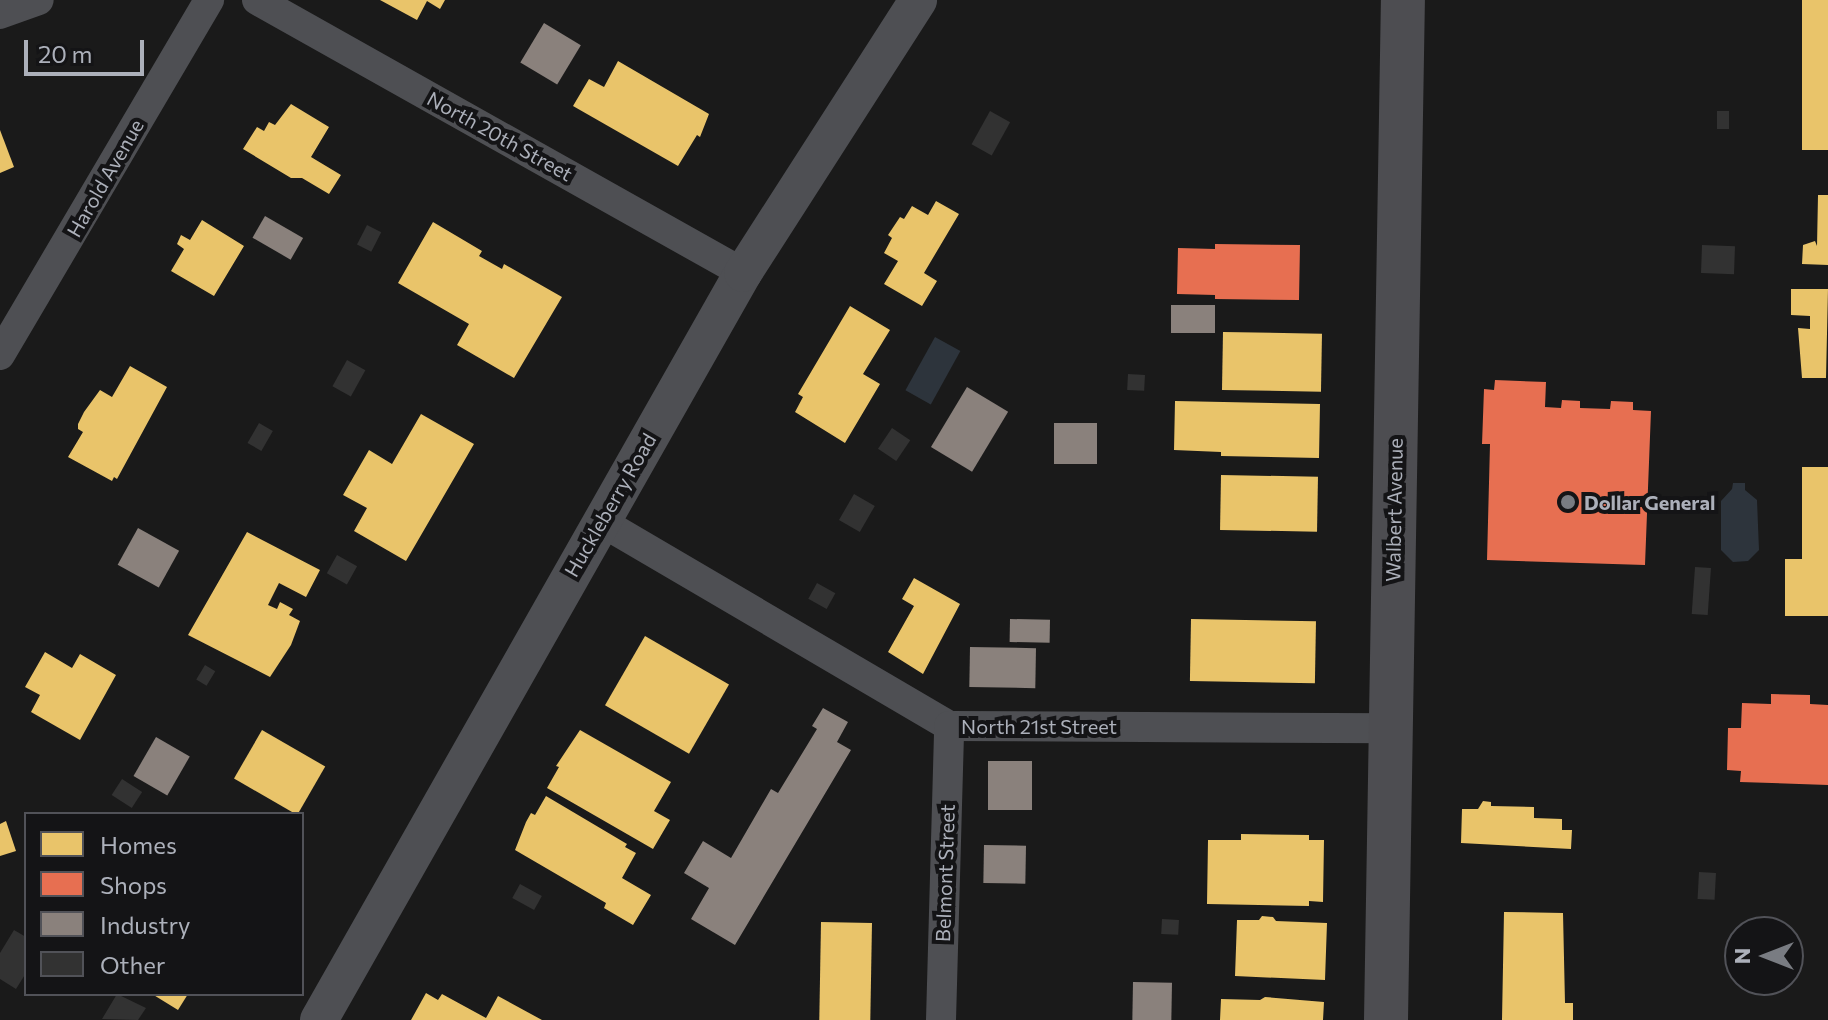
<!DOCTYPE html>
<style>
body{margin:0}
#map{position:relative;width:1828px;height:1020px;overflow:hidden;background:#1a1a1a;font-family:Commissioner,sans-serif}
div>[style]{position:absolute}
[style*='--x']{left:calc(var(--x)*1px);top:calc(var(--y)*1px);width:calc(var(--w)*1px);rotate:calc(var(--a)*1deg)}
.water>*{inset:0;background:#2d343c;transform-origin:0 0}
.homes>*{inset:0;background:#e9c46a;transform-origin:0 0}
.shops>*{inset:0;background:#e76f51}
.industry>*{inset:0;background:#8a817c;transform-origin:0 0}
.building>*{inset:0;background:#323232;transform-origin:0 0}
.minor>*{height:30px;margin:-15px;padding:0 15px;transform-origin:15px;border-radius:15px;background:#4e4f53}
.tertiary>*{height:38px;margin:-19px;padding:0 19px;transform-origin:19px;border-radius:19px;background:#4e4f53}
.secondary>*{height:44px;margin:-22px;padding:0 22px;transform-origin:22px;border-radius:22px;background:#4d4d51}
.dots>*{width:22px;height:22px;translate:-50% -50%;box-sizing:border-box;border:4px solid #141416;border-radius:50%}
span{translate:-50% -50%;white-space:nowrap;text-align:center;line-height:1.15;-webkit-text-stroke:8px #141416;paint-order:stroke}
.street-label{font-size:20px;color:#acb0ba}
.poi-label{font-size:20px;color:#acb0ba;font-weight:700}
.left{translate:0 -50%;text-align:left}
.legend{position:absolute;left:24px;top:812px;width:280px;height:184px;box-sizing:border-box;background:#141416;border:2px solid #515258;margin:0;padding:10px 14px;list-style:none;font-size:24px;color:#acb0ba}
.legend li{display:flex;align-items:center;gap:16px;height:40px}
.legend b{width:40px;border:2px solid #515258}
.north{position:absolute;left:1724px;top:916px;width:80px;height:80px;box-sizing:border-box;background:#141416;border:2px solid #515258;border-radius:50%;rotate:270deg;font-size:22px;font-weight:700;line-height:32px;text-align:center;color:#acb0ba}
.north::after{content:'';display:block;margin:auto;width:28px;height:36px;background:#797c82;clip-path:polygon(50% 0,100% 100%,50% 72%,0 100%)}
.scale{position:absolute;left:24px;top:40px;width:120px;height:36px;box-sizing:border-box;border:4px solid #acb0ba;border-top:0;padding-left:10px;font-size:24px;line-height:28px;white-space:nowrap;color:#acb0ba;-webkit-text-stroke:6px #141416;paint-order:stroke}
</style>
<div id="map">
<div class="water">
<div style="left:935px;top:337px;width:29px;height:61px;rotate:29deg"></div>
<div style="clip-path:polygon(1733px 483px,1745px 483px,1745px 490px,1757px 500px,1759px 550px,1748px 561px,1733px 562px,1721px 550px,1721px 501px,1732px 489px)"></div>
</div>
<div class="homes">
<div style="clip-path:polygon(380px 0,445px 0,440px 9px,427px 1px,417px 20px)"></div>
<div style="left:1802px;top:0;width:26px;height:150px"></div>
<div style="clip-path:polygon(618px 61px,709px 114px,700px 137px,697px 135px,678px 166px,573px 106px,589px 79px,604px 87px)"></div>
<div style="clip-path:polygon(291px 104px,329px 127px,311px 157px,341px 175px,329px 194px,302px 178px,291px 178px,243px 149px,257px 127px,264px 131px,269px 122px,275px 125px)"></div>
<div style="clip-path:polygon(0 130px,14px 167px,0 173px)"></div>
<div style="clip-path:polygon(1818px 195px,1828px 195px,1828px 265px,1802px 264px,1803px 245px,1815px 241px,1817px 246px)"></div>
<div style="clip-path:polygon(936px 201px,959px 214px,924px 273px,937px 281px,922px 306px,884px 284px,898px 261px,884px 253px,892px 238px,888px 235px,900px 217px,904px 219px,912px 206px,928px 215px)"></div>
<div style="clip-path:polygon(202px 220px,244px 246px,214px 296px,171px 271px,184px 249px,177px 244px,181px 235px,190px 240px)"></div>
<div style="clip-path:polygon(433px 222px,482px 251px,479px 256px,502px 269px,504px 264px,562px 297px,514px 378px,457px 345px,469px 324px,398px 283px)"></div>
<div style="clip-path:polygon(1791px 289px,1828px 289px,1826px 378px,1802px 378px,1798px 328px,1810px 329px,1810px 316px,1791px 315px)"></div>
<div style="clip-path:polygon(850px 306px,890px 330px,863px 374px,880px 384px,845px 443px,795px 412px,803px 397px,798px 394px)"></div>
<div style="left:1223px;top:332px;width:99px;height:58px;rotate:1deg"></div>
<div style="clip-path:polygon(130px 366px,167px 387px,117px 479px,114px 477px,112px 481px,68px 457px,83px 432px,78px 429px,78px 424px,84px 412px,100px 390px,112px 397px)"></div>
<div style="clip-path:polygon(1175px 401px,1320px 404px,1319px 458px,1221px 456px,1221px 452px,1174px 450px)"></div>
<div style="clip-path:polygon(421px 414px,474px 444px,406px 561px,354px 531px,367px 508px,343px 495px,369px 450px,392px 464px)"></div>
<div style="clip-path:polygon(1802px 467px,1828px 467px,1828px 616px,1785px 616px,1785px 559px,1802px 559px)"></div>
<div style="left:1221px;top:475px;width:97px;height:55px;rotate:1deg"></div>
<div style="clip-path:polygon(247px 532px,320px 570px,306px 597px,279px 583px,268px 605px,277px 609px,280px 602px,293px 609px,289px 615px,300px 621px,291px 645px,270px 677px,188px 635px)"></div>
<div style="clip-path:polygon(914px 578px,960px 604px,923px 674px,888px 652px,914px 606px,902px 599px)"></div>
<div style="left:1191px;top:619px;width:125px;height:62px;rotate:1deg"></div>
<div style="left:645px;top:636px;width:97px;height:80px;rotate:30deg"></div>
<div style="clip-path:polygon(45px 652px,72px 668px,80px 654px,116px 675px,80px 740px,31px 712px,40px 695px,25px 687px)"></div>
<div style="left:262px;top:730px;width:73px;height:56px;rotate:30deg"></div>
<div style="clip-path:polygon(580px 730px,671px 782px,654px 811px,670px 820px,653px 849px,547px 788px,559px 767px,556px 766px)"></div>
<div style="clip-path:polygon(546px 796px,627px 844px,625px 847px,636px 853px,622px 878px,651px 895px,633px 925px,604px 908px,606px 903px,515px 850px,526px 822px,531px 813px,535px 815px)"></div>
<div style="clip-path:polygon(1483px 801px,1491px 802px,1491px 806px,1534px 807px,1534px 818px,1562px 819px,1562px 830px,1572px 830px,1571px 849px,1461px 843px,1462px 809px,1478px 809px)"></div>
<div style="clip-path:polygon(6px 821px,16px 851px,0 856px,0 824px)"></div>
<div style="clip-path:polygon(1241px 834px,1309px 835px,1309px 840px,1324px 840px,1323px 902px,1309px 901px,1309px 906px,1207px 904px,1208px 840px,1241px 840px)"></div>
<div style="clip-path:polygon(1504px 912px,1563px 913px,1565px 1003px,1573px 1003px,1573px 1020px,1502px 1020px)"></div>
<div style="clip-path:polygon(1262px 916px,1273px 917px,1276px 921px,1327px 923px,1325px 980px,1235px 976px,1237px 920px,1259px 920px)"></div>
<div style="left:821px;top:922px;width:51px;height:98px;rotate:1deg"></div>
<div style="clip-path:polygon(426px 993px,438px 1000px,442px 994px,486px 1018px,498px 996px,542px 1020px,411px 1020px)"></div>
<div style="clip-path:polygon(152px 994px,188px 994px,178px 1010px)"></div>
<div style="clip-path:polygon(1265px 997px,1324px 1002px,1323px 1020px,1220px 1020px,1221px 999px,1260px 1000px)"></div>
</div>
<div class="shops">
<div style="clip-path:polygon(1215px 244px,1300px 245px,1299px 300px,1215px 299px,1215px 295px,1177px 294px,1178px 248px,1215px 249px)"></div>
<div style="clip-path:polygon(1495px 380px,1546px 382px,1545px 407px,1561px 408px,1562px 400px,1580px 401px,1580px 408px,1610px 409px,1611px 401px,1633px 402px,1633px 410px,1651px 411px,1645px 565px,1487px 560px,1490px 444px,1482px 444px,1484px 389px,1494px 390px)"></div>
<div style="clip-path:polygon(1771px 694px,1810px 695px,1810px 704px,1828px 705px,1828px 785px,1740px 782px,1741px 771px,1727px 770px,1728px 728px,1741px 728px,1742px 703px,1771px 704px)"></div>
</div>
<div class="industry">
<div style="left:544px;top:23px;width:43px;height:46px;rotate:31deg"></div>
<div style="left:265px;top:216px;width:44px;height:25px;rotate:30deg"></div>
<div style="left:1171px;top:305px;width:44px;height:28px"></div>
<div style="left:967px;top:387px;width:48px;height:70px;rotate:31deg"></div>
<div style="left:1054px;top:423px;width:43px;height:41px"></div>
<div style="left:138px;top:528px;width:47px;height:42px;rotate:29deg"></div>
<div style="left:1010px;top:619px;width:40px;height:23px;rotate:1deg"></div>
<div style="left:970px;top:647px;width:66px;height:40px;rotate:1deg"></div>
<div style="clip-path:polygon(823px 708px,848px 722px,837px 742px,851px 750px,735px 945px,691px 919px,709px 888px,684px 873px,703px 841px,731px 858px,771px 789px,778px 793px,817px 729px,812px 726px)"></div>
<div style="left:156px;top:737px;width:39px;height:45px;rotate:30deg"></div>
<div style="left:988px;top:761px;width:44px;height:49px"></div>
<div style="left:984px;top:845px;width:42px;height:38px;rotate:1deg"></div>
<div style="left:1133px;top:982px;width:39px;height:38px;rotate:1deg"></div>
</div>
<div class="building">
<div style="left:990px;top:111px;width:23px;height:38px;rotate:29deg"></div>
<div style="left:1717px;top:111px;width:12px;height:18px"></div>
<div style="left:367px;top:225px;width:16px;height:22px;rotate:27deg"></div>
<div style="left:1702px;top:245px;width:33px;height:28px;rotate:2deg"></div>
<div style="left:347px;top:360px;width:21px;height:30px;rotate:29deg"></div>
<div style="left:1128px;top:374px;width:17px;height:16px;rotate:3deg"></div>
<div style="left:259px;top:423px;width:16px;height:23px;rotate:30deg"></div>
<div style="left:892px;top:428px;width:22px;height:25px;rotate:34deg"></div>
<div style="left:854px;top:494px;width:24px;height:30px;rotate:30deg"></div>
<div style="left:337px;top:555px;width:23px;height:21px;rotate:29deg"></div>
<div style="left:1695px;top:567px;width:16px;height:47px;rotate:4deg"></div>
<div style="left:817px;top:583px;width:21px;height:18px;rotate:29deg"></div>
<div style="left:205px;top:665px;width:12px;height:17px;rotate:31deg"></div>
<div style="left:122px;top:779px;width:24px;height:19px;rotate:33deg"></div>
<div style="left:1699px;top:872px;width:17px;height:27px;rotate:3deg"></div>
<div style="left:520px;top:884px;width:25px;height:16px;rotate:29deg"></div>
<div style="left:1162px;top:919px;width:17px;height:15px;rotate:3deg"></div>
<div style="clip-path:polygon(14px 930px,26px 937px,26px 973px,16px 989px,0 979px,0 953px)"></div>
<div style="clip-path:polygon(117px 994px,146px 1008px,138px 1020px,102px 1019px)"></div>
</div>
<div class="minor">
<div style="--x:257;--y:0;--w:557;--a:29.32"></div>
<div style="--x:0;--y:14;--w:41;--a:-19.7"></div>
<div style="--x:0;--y:355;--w:412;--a:-59.5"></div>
<div style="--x:600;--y:521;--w:405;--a:30.4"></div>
<div style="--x:949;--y:726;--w:441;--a:0.3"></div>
<div style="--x:941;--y:1020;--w:294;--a:-88.4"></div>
</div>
<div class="tertiary">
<div style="--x:319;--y:1020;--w:859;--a:-60.42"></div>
<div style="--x:743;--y:273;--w:324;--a:-57.3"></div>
</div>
<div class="secondary">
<div style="--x:1386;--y:1020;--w:1020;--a:-89.05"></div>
</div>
<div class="dots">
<div style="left:1568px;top:502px;background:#797c82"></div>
</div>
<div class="street-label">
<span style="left:500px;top:136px;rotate:29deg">North 20th Street</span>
<span style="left:105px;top:178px;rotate:-60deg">Harold Avenue</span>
<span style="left:610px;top:505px;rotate:-60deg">Huckleberry Road</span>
<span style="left:1394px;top:510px;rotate:-89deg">Walbert Avenue</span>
<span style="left:1039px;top:726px">North 21st Street</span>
<span style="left:945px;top:873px;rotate:-88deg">Belmont Street</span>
</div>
<div class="poi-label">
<span class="left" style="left:1584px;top:502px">Dollar General</span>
</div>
<ul class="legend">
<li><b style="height:22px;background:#e9c46a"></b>Homes</li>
<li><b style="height:22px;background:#e76f51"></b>Shops</li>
<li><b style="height:22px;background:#8a817c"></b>Industry</li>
<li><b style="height:22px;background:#323232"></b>Other</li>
</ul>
<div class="north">N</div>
<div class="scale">20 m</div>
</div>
